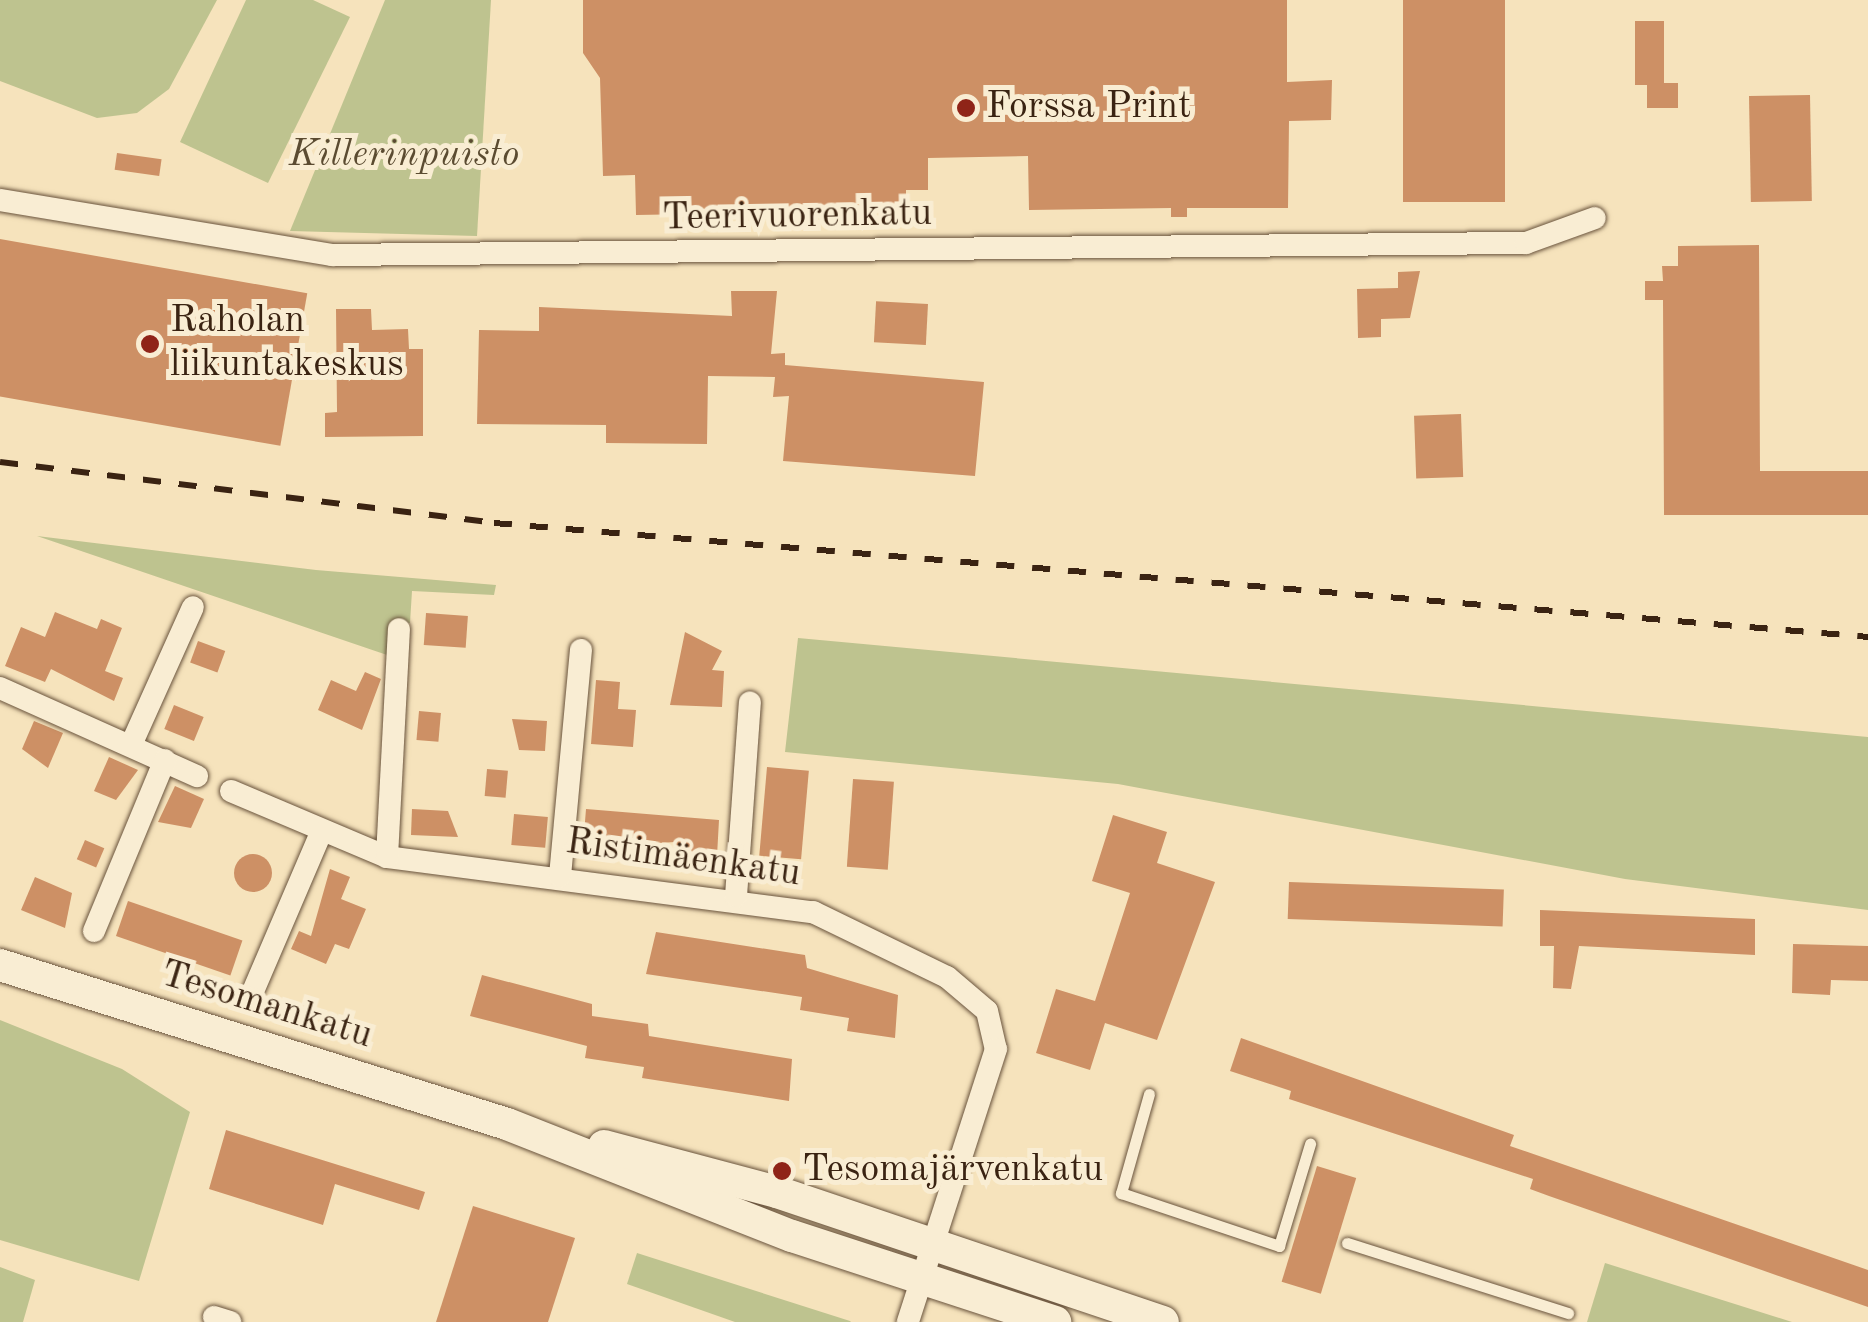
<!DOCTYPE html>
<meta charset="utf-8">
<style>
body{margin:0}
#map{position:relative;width:1868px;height:1322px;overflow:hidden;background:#f6e3bc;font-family:"Old Standard TT",serif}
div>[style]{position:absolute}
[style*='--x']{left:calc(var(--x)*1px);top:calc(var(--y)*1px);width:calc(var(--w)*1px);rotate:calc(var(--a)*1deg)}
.green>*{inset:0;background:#bec38f}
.building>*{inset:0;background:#cd9065;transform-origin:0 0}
.round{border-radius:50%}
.roads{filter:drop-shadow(0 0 2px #69533c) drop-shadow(0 0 2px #69533c)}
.lane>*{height:11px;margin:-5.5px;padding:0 5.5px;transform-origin:5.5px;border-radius:5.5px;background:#f9edd3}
.street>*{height:22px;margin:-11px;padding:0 11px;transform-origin:11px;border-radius:11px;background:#f9edd3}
.secondary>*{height:32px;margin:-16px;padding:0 16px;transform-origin:16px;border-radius:16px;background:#f9edd3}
.rail>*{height:6px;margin-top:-3px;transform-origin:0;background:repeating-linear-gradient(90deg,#3a2312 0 18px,transparent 0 36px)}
.dots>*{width:28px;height:28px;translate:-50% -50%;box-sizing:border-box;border:5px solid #f9edd3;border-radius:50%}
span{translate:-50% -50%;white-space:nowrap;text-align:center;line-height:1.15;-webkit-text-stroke:10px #f9edd3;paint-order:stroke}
.poi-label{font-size:38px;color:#3a2312}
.left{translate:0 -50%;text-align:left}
.park-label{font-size:38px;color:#5b4b31;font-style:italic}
.street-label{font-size:38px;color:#3a2312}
</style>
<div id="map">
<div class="green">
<div style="clip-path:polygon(0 0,217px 0,169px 89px,137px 113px,97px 118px,0 81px)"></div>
<div style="clip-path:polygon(246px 0,313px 0,350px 17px,268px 183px,180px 142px)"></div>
<div style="clip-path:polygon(385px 0,491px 0,477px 236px,290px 231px)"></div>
<div style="clip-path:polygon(37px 536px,316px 570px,496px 585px,494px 595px,412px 591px,410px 623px,392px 623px,390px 656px)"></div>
<div style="clip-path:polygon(798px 638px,1868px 737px,1868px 910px,1625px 879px,1118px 784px,785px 752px)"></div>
<div style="clip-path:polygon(0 1020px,122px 1069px,190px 1112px,139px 1281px,0 1240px)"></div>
<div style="clip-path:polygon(637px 1253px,850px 1321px,851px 1322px,735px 1322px,627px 1284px)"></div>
<div style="clip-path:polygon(1605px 1263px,1792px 1322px,1587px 1322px)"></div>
<div style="clip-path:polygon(0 1267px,35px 1280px,23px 1322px,0 1322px)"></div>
</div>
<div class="building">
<div style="clip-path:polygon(583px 0,1287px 0,1287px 82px,1332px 80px,1331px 120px,1289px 121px,1288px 208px,1187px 208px,1187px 217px,1171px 217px,1171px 208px,1029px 210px,1028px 156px,928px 158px,928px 190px,906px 190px,906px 210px,636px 215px,635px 175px,603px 176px,600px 78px,583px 53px)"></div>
<div style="left:1403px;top:0;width:102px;height:202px"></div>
<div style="clip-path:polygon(1635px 21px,1664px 21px,1664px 83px,1678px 83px,1678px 108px,1647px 108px,1647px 85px,1635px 85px)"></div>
<div style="left:1810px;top:95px;width:106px;height:61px;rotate:89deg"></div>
<div style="left:117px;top:153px;width:45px;height:17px;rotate:8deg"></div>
<div style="left:0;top:239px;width:312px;height:155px;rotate:10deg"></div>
<div style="clip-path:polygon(1759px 245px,1760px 471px,1868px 471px,1868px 515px,1664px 515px,1663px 300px,1645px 300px,1645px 281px,1663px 281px,1662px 266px,1678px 266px,1678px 246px)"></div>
<div style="clip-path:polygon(1420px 271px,1410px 318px,1381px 319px,1381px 337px,1358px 338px,1357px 289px,1398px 288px,1398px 272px)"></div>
<div style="clip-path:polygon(731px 291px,777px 291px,771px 354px,785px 353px,785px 365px,984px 382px,975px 476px,783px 461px,789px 396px,773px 397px,775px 377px,708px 376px,707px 444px,606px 443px,606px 425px,477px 424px,479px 330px,539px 331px,539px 307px,732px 316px)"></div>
<div style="left:928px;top:304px;width:41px;height:52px;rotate:93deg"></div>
<div style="clip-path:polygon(336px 309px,371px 309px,372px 330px,408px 329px,409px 349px,423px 349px,423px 436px,325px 437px,325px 413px,337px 412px)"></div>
<div style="left:1461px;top:414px;width:63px;height:47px;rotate:88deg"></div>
<div style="clip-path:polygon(55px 612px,97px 629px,101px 619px,122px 628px,105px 671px,123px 678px,114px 701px,51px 669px,45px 682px,5px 666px,21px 627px,45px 637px)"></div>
<div style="left:426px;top:613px;width:42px;height:32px;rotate:4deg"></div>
<div style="clip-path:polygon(685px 632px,722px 651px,712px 670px,724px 671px,722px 707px,670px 705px)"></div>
<div style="left:198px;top:641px;width:29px;height:23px;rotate:20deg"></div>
<div style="clip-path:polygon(365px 672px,381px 679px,362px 730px,318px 710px,331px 680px,356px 691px)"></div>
<div style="clip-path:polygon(596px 680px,620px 682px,618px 709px,636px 710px,633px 747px,591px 744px)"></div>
<div style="left:174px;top:705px;width:32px;height:26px;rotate:22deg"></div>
<div style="left:419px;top:711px;width:22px;height:29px;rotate:5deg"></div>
<div style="clip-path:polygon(512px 719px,547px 721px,545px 751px,519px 750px)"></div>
<div style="clip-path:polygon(34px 721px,63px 733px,48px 768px,22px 749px)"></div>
<div style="clip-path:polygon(109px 757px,138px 770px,116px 800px,94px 791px)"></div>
<div style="left:767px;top:767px;width:42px;height:89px;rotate:5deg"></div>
<div style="left:487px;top:769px;width:21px;height:27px;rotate:5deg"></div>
<div style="left:853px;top:779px;width:41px;height:88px;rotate:4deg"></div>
<div style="clip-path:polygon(175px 786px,204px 799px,191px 828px,158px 822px)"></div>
<div style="clip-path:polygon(412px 809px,448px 811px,458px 837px,411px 835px)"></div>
<div style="clip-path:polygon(586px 809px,719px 820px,717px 856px,674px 854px,675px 842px,594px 847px,595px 835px,584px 834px)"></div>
<div style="left:514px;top:814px;width:34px;height:31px;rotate:5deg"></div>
<div style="clip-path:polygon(1113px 815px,1167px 832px,1157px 863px,1215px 882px,1157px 1040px,1105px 1023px,1090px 1070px,1036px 1053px,1056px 989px,1095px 1001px,1130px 893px,1092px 881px)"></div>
<div style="left:85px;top:840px;width:21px;height:21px;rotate:23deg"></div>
<div class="round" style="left:234px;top:854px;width:38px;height:38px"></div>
<div style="clip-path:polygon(330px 869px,350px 877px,341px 899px,366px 909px,349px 949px,335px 944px,326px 964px,291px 949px,299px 931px,311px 936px)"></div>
<div style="clip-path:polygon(35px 877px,72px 893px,65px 928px,21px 910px)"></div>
<div style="left:1289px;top:882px;width:215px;height:37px;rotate:2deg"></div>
<div style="left:128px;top:901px;width:121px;height:37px;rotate:19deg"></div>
<div style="clip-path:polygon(1540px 910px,1755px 919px,1755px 955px,1579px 946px,1571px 989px,1553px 988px,1554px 946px,1540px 946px)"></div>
<div style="clip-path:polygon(656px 932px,805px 955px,807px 968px,898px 995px,895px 1038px,847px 1031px,849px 1018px,800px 1010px,802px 997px,646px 974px)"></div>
<div style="clip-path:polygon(1793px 944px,1868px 946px,1868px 981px,1831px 980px,1830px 995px,1792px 993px)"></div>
<div style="clip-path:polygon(482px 975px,592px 1004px,592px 1016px,648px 1024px,649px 1036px,792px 1059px,789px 1101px,642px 1078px,644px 1067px,585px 1058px,587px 1046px,470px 1016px)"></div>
<div style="clip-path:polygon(1241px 1038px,1514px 1135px,1510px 1146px,1868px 1270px,1868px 1307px,1549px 1196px,1530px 1189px,1533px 1179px,1289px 1099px,1291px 1091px,1230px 1071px)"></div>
<div style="clip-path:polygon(226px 1130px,425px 1192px,419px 1210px,335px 1184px,323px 1225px,209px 1189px)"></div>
<div style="left:1317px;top:1166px;width:41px;height:121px;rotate:17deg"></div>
<div style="clip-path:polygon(473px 1206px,575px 1238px,548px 1322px,436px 1322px)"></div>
</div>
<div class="roads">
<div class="lane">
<div style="--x:1149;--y:1094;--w:103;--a:105.8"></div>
<div style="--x:1121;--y:1193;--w:167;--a:18.5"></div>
<div style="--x:1279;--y:1246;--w:107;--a:-73.1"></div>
<div style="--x:1347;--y:1243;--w:232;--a:17.6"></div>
</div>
<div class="street">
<div style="--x:0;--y:200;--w:337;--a:9.4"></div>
<div style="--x:332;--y:255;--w:1194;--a:-0.58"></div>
<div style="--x:1526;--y:243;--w:73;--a:-19.9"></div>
<div style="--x:0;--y:688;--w:216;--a:24.1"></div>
<div style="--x:131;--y:745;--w:151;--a:-65.8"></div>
<div style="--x:231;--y:791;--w:169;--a:22.9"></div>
<div style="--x:387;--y:857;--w:430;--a:7.4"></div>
<div style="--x:813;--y:912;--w:149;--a:25.9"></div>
<div style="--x:947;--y:977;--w:52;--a:40.4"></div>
<div style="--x:987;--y:1011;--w:39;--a:77"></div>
<div style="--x:996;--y:1049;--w:287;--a:107.9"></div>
<div style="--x:387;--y:857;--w:228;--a:-87"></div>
<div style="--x:560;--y:876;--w:227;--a:-84.7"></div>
<div style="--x:736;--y:896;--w:194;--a:-85.9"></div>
<div style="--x:94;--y:931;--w:185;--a:-67.5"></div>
<div style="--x:254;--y:989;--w:170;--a:-66.8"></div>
<div style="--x:214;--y:1317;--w:17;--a:17"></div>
</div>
<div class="secondary">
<div style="--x:0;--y:965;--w:531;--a:17.41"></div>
<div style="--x:507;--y:1124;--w:306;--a:21.5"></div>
<div style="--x:792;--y:1236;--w:277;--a:18.1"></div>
<div style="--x:604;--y:1146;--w:179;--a:14.9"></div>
<div style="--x:777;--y:1192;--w:407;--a:18.6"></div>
</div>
</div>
<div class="rail">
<div style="--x:0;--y:462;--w:498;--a:7"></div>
<div style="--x:494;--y:523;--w:1379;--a:4.74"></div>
</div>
<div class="dots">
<div style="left:966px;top:108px;background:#8f2418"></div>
<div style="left:150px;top:344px;background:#8f2418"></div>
<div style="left:782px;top:1171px;background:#8f2418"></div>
</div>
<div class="poi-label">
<span class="left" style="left:986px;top:108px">Forssa Print</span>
<span class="left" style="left:170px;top:344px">Raholan<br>liikuntakeskus</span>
<span class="left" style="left:802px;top:1171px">Tesomajärvenkatu</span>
</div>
<div class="park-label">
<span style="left:404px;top:156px">Killerinpuisto</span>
</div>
<div class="street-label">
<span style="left:797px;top:217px;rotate:-1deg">Teerivuorenkatu</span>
<span style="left:683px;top:859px;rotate:8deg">Ristimäenkatu</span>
<span style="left:266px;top:1006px;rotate:17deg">Tesomankatu</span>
</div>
</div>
